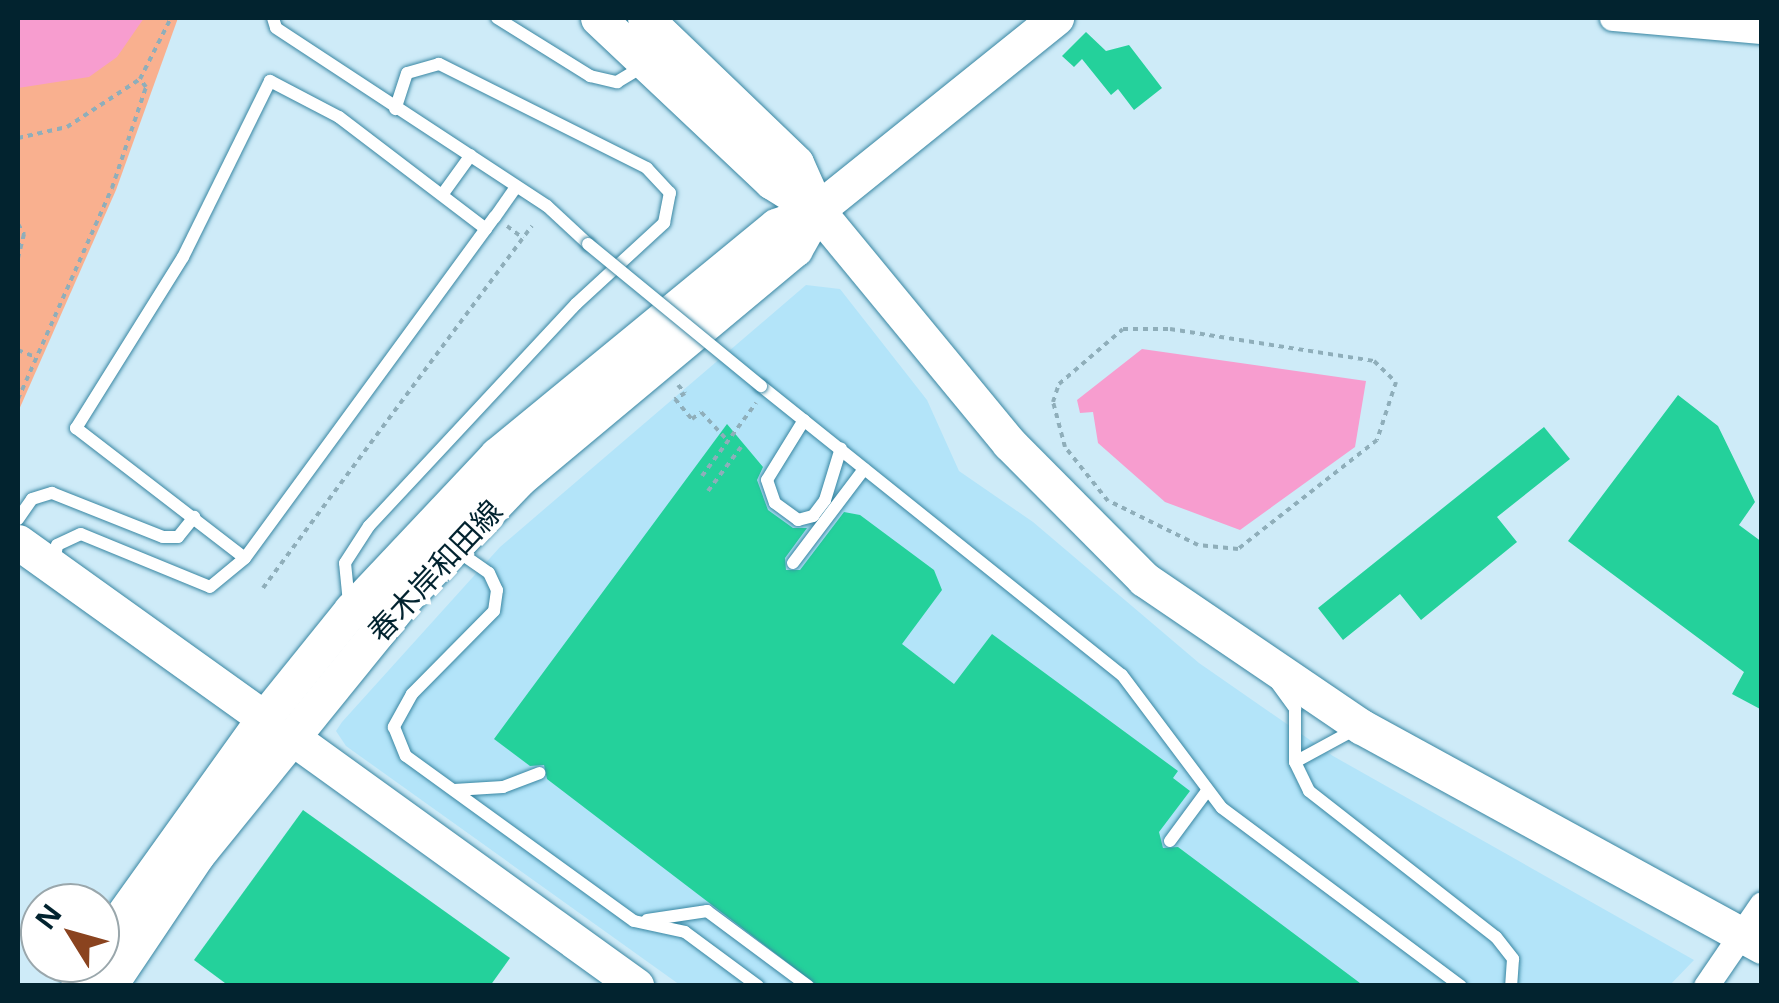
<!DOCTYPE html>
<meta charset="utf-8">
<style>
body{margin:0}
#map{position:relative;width:1779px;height:1003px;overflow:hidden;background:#ceebf8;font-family:"Noto Sans","Noto Sans JP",sans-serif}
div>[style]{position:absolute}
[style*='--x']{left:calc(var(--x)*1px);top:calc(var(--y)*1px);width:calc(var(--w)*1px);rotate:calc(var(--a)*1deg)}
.built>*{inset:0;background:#b3e4f9}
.green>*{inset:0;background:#f9b08f}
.water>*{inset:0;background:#f79dcf}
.building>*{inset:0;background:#24d19b}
.path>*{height:4px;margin-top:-2px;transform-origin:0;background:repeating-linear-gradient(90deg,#8faeba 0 5px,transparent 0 10px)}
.roads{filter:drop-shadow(0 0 2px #3886a2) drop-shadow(0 0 2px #3886a2)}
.lane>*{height:12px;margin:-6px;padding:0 6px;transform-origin:6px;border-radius:6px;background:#fff}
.street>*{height:25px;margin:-12.5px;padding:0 12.5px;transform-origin:12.5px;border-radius:12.5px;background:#fff}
.secondary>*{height:35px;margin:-17.5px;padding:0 17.5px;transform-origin:17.5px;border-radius:17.5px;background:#fff}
.bridges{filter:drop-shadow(0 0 2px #3886a2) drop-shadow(0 0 2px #3886a2)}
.lane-bridge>*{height:12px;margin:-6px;padding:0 6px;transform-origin:6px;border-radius:6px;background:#fff}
span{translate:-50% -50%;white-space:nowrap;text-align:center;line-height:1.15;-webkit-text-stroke:9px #fff;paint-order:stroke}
.street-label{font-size:30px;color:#02232f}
.frame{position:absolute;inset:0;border:20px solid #02232f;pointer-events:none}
.north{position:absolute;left:20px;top:883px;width:100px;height:100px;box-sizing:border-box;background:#fff;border:2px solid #9aa7ac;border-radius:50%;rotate:307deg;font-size:28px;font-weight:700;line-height:40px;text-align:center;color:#02232f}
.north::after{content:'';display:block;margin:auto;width:35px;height:45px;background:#8a431f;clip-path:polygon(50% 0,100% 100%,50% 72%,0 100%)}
</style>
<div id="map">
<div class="built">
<div style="clip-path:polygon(806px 285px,840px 289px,927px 400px,959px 471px,1033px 522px,1199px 663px,1333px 756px,1694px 960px,1669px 986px,680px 985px,346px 746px,336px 731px,342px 722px,500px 547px)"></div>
</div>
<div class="green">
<div style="clip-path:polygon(18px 18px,178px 18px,116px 190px,18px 412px)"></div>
</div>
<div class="water">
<div style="clip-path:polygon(18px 18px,144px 18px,117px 57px,89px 77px,18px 88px)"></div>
<div style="clip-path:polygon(1142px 349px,1366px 381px,1355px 447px,1240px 530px,1165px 502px,1098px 443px,1093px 412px,1080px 413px,1077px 400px)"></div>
</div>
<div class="building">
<div style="clip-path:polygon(1086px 32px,1106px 51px,1129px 45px,1162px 88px,1134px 110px,1118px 89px,1111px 95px,1082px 59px,1074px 67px,1062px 56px)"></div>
<div style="clip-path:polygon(1678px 395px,1718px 426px,1755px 502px,1739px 525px,1762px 542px,1762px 710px,1732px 694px,1744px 672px,1568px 541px)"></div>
<div style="clip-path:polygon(727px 424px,763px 467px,757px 480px,768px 510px,793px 528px,807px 528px,785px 558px,786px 570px,800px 570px,844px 512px,860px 515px,934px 570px,942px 590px,902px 644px,954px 684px,992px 634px,1178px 771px,1173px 778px,1190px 791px,1159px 832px,1163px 848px,1178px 847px,1364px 986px,818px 986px,547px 779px,544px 765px,530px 766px,494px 739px)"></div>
<div style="clip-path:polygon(1544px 427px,1570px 459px,1497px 517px,1517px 542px,1421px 620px,1400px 594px,1343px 640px,1318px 608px)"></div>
<div style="clip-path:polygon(303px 810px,510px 958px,490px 986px,229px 986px,194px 960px)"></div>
</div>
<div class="path">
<div style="--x:18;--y:138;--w:50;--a:-12.7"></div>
<div style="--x:67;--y:127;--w:87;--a:-33.3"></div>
<div style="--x:18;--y:224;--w:12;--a:59"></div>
<div style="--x:24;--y:234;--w:25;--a:104"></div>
<div style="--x:507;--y:226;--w:20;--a:37"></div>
<div style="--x:18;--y:350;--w:18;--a:22"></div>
<div style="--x:678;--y:385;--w:11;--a:49"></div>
<div style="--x:685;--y:393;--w:12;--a:149"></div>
<div style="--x:675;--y:399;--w:26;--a:50"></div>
<div style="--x:692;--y:419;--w:11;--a:-38"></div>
<div style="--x:701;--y:412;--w:40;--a:47"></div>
<div style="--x:18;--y:399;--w:231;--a:-66"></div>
<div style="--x:112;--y:188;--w:107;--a:-71.4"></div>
<div style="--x:146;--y:87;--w:10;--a:-127"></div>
<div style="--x:140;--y:79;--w:68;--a:-63.1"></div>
<div style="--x:702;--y:476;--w:91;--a:-53.5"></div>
<div style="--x:708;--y:491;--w:55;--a:-53.1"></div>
<div style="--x:1108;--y:501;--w:69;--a:-128.5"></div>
<div style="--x:1065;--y:447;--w:47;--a:-104.9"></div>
<div style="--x:1053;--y:402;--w:19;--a:-72"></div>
<div style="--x:1059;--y:384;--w:84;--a:-40.7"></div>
<div style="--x:1123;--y:329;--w:47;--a:0"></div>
<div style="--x:1170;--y:329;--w:206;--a:8.9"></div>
<div style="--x:1374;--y:361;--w:30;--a:44"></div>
<div style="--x:1396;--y:382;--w:61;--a:108.1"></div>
<div style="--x:1377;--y:440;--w:177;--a:141.9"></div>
<div style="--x:1238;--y:549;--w:40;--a:-174.3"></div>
<div style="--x:1198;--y:545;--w:99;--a:-153.7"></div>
<div style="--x:263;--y:588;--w:451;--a:-53.4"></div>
</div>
<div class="roads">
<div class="lane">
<div style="--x:273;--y:18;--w:10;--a:73"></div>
<div style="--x:276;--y:28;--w:324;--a:33.3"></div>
<div style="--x:547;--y:206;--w:56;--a:42.8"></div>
<div style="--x:497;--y:18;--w:110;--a:31.9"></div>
<div style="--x:590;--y:76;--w:28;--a:13"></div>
<div style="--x:617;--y:82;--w:33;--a:-31"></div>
<div style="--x:442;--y:195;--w:49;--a:-54.1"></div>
<div style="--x:486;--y:229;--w:185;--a:-142.7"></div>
<div style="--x:339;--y:117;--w:78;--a:-152.4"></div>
<div style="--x:270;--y:81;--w:196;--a:116.3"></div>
<div style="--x:183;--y:257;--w:202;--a:122"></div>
<div style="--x:76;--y:428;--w:213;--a:37.6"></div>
<div style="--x:245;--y:558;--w:423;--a:-53.8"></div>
<div style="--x:495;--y:217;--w:37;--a:-55"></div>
<div style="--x:761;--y:386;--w:462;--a:38.7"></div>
<div style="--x:1122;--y:675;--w:166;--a:53.1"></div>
<div style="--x:1222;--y:808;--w:298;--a:36.7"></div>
<div style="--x:804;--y:420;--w:70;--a:121.7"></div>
<div style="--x:767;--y:480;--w:24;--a:71"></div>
<div style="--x:775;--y:503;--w:29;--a:36"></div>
<div style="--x:798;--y:520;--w:16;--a:-15"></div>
<div style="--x:813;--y:516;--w:20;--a:-53"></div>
<div style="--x:825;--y:500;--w:54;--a:-72.9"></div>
<div style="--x:18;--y:519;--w:24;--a:-55"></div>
<div style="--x:32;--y:499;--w:21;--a:-17"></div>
<div style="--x:52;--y:493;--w:119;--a:21.6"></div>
<div style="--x:163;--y:537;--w:15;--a:0"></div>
<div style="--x:178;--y:537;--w:26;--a:-51"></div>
<div style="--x:456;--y:550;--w:40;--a:34.9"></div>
<div style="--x:489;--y:573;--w:19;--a:65"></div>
<div style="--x:497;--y:590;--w:21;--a:98"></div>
<div style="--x:494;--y:611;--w:117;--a:134.7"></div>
<div style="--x:412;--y:694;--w:38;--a:119"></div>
<div style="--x:394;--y:727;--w:31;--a:68"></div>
<div style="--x:406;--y:756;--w:281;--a:35.9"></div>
<div style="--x:634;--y:921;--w:52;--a:12.2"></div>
<div style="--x:685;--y:932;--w:91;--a:36.5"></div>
<div style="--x:793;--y:563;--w:118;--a:-52.9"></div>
<div style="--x:54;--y:564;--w:19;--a:-81"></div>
<div style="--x:57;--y:545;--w:26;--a:-25"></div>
<div style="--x:81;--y:534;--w:139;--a:22.3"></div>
<div style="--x:210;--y:587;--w:45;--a:-39.6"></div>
<div style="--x:349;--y:603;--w:40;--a:-95.7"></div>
<div style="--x:345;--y:563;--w:44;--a:-57"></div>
<div style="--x:369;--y:526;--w:304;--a:-47"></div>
<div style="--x:576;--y:304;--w:120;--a:-42.6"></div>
<div style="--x:664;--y:223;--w:31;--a:-79"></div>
<div style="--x:670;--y:193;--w:34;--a:-133"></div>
<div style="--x:647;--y:168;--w:233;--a:-153.4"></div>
<div style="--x:439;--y:64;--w:33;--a:164"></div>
<div style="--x:407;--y:73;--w:38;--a:108"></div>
<div style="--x:1277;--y:684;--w:31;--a:54"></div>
<div style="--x:1295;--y:709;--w:53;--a:90"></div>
<div style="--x:1295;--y:762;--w:32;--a:64"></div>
<div style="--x:1309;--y:791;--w:237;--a:38"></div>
<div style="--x:1496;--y:937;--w:28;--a:52"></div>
<div style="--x:1513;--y:959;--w:27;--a:94"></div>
<div style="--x:1295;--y:762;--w:67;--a:-28.5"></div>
<div style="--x:454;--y:790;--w:49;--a:-3.5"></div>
<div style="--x:503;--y:787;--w:39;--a:-21"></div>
<div style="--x:1170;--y:841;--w:62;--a:-53.5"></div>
<div style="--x:647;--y:920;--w:61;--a:-8.5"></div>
<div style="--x:707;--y:911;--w:126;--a:36.6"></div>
</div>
<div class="street">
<div style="--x:1612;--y:18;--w:151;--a:5"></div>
<div style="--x:1706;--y:986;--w:99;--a:-55.7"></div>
</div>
<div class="secondary">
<div style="--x:598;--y:18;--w:239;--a:43.3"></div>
<div style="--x:772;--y:182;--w:53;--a:31.9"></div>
<div style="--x:817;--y:210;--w:302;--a:50.5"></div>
<div style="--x:1009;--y:443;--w:192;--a:45.2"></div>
<div style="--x:1144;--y:579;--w:263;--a:34.2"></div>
<div style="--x:1362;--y:727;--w:456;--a:28.7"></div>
<div style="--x:645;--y:18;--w:209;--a:43.8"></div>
<div style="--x:796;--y:163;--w:51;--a:65.9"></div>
<div style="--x:18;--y:542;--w:302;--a:35.6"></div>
<div style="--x:290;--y:736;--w:427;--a:35.8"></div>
<div style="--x:100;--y:947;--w:282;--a:-54.4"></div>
<div style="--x:264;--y:718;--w:139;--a:-51.1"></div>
<div style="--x:351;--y:610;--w:213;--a:-46.7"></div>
<div style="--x:497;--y:455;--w:361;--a:-39.4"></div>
<div style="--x:776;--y:226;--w:44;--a:-21.3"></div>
<div style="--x:817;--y:210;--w:307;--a:-38.8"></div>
<div style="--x:78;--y:986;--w:26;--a:-61"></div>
<div style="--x:109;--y:986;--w:158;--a:-56.1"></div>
<div style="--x:197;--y:855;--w:329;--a:-51"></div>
<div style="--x:404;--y:599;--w:168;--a:-46.2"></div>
<div style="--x:520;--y:478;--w:358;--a:-39.8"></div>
<div style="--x:795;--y:249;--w:45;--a:-60.6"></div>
</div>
</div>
<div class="bridges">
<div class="lane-bridge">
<div style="--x:588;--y:244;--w:224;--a:39.4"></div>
</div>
</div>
<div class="street-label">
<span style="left:435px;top:571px;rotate:-47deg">春木岸和田線</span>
</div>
<div class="frame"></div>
<div class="north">N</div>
</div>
